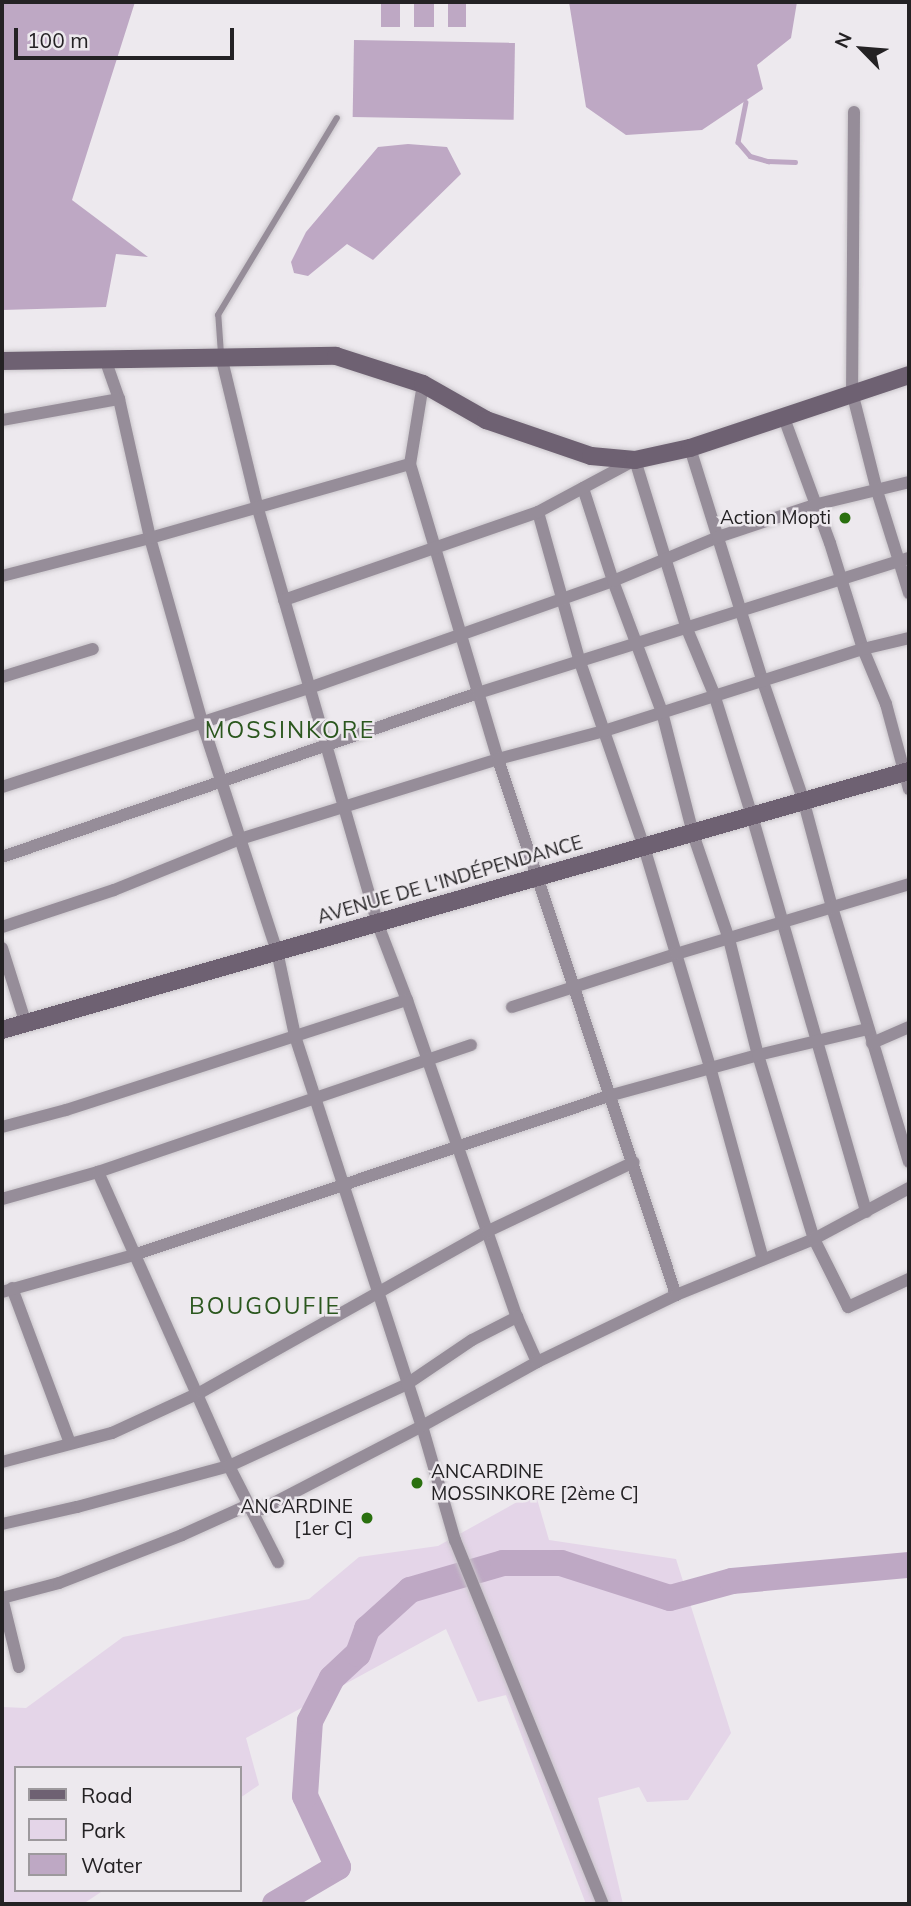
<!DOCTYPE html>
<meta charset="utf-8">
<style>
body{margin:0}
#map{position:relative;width:911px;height:1906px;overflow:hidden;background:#ede9ee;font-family:Mulish,sans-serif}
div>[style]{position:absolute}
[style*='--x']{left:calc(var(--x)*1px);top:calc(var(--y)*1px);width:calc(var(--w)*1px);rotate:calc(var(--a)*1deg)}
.green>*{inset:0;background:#e4d5e8}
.water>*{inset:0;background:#bea8c4;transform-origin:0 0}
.stream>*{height:4.5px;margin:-2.25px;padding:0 2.25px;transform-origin:2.25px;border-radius:2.25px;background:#bea8c4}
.river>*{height:26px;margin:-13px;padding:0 13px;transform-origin:13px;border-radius:13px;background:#bea8c4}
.roads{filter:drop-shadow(0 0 2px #c9c5ca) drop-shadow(0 0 2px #c9c5ca)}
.lane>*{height:6px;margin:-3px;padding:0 3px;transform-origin:3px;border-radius:3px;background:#968d99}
.street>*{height:12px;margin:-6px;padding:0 6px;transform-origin:6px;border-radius:6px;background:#968d99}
.secondary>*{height:18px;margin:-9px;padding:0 9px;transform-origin:9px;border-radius:9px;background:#6e6172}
.dots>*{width:19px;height:19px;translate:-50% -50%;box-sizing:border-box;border:4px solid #ede9ee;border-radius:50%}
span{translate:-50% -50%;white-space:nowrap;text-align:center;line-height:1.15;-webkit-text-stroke:5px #ede9ee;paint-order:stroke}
.poi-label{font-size:19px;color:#242224}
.right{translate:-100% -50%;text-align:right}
.left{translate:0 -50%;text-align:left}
.street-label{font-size:19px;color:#242224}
.quarter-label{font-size:23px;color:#2b571e;letter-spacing:2px}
.frame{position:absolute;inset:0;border:4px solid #242224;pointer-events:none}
.legend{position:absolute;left:14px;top:1766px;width:228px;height:126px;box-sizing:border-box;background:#ede9ee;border:2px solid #9d999d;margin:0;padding:9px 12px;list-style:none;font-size:21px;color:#242224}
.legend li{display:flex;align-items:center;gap:14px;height:35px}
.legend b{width:35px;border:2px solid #9d999d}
.north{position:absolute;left:827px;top:14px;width:70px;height:70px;-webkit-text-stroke:5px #ede9ee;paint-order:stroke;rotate:295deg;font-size:19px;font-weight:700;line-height:28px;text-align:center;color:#242224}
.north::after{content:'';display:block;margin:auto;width:24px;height:32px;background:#242224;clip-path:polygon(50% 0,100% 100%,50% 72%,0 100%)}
.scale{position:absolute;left:14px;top:28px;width:220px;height:32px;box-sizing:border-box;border:4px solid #242224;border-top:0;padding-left:9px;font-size:21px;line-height:24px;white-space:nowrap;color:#242224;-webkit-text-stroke:5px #ede9ee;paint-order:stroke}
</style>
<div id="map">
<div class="green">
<div style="clip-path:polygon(535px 1492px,549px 1540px,676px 1559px,731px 1733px,688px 1800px,647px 1802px,639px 1787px,598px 1798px,623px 1904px,586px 1904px,506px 1695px,478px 1702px,446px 1629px,246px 1738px,259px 1785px,240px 1798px,240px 1768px,16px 1768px,16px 1890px,104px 1890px,83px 1904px,2px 1904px,2px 1707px,26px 1708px,123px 1637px,309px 1599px,359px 1557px,438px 1546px)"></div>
</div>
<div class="water">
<div style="clip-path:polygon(2px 2px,135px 2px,72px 200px,148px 257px,116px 254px,106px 307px,2px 310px)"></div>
<div style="left:381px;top:2px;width:19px;height:25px"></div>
<div style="left:414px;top:2px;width:20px;height:25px"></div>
<div style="left:448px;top:2px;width:18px;height:25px"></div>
<div style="clip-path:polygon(569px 2px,797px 2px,791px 38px,757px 65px,763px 89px,702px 130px,626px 135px,586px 107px)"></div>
<div style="left:354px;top:40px;width:161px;height:77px;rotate:1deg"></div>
<div style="clip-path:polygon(408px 144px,447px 147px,461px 174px,373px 260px,347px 244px,308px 276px,294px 273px,291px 262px,306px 232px,378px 147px)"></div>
</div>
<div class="stream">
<div style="--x:746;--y:102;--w:41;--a:101.3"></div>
<div style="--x:738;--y:142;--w:18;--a:49"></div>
<div style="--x:750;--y:156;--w:19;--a:16"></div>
<div style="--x:768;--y:161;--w:27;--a:2"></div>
</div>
<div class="river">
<div style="--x:275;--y:1904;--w:73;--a:-30.4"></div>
<div style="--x:338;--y:1867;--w:78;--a:-114.9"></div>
<div style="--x:305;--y:1796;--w:75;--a:-86.2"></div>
<div style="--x:310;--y:1721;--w:48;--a:-62.9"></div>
<div style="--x:332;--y:1678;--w:35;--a:-43"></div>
<div style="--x:358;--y:1654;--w:27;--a:-70"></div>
<div style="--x:367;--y:1629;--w:58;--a:-42.2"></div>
<div style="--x:410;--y:1590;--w:97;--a:-16.2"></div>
<div style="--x:503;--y:1563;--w:58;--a:0"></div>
<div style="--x:561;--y:1563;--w:114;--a:17.8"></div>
<div style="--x:670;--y:1598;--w:64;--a:-15.3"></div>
<div style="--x:732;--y:1581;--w:178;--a:-5.2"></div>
</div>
<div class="roads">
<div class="lane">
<div style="--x:221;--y:354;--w:39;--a:-94"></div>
<div style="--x:218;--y:315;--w:230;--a:-58.9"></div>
</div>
<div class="street">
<div style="--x:854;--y:112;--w:280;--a:90.4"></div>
<div style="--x:852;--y:392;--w:102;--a:75.8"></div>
<div style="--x:877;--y:491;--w:107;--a:72.6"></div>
<div style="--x:105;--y:359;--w:42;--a:70.7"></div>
<div style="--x:119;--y:399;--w:142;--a:77.4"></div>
<div style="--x:150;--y:538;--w:191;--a:74.2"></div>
<div style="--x:202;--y:722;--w:241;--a:71.9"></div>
<div style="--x:277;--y:951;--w:87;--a:78"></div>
<div style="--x:295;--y:1036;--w:410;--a:72"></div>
<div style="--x:422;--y:1426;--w:119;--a:73.9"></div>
<div style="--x:455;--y:1540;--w:393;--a:67.9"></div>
<div style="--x:222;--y:360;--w:153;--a:76.4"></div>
<div style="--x:258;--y:509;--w:430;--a:73.9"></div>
<div style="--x:377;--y:922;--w:84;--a:69"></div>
<div style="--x:407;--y:1000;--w:336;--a:70.9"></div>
<div style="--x:517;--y:1317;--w:49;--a:66"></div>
<div style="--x:423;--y:384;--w:81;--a:99.2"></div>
<div style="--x:410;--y:464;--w:308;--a:73.4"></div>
<div style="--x:498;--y:759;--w:565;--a:71.63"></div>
<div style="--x:784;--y:418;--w:133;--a:69.8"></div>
<div style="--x:830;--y:543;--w:111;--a:72.7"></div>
<div style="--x:863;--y:649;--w:60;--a:67.3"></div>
<div style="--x:886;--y:704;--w:88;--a:74.9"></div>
<div style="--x:2;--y:420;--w:119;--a:-10.2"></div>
<div style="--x:690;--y:448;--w:242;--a:72.7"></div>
<div style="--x:762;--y:679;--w:127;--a:71.1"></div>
<div style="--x:803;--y:799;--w:112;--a:75"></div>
<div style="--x:832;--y:907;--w:266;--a:73.2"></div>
<div style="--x:583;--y:488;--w:98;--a:72.1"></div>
<div style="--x:613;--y:581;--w:140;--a:69.5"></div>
<div style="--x:662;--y:712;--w:126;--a:75.7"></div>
<div style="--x:693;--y:834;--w:111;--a:71.1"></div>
<div style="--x:729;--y:939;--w:120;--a:76"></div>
<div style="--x:758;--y:1055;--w:192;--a:73.1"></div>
<div style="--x:814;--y:1239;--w:76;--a:63.4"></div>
<div style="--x:848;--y:1307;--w:67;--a:-24.7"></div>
<div style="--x:538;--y:512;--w:156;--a:74.4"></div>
<div style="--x:580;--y:662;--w:196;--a:70.9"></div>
<div style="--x:644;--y:847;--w:230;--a:73.3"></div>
<div style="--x:710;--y:1067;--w:199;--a:74.6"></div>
<div style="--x:2;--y:576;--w:153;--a:-14.4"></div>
<div style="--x:150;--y:538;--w:270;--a:-15.9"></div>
<div style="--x:284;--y:600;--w:269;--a:-19.1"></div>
<div style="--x:538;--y:512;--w:110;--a:-28.2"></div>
<div style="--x:635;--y:460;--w:177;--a:72.9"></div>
<div style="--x:687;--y:629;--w:70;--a:67.4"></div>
<div style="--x:714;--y:694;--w:128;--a:72.7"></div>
<div style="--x:752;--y:816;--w:412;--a:73.9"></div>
<div style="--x:2;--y:677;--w:95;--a:-17.1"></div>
<div style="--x:2;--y:787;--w:323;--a:-17.9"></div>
<div style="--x:309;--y:688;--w:322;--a:-19.4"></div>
<div style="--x:613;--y:581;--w:114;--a:-22.7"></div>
<div style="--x:718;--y:537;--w:101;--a:-18.4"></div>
<div style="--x:814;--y:505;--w:98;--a:-13.6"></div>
<div style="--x:2;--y:857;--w:503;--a:-19.01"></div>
<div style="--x:478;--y:693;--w:452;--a:-17.4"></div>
<div style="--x:2;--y:927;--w:118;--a:-18.3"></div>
<div style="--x:114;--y:890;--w:136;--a:-22"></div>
<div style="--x:240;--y:839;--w:270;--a:-17.2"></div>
<div style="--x:498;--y:759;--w:110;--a:-14.8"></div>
<div style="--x:604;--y:731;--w:272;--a:-17.6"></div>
<div style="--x:863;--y:649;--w:47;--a:-13.4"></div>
<div style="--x:2;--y:948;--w:80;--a:72.5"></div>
<div style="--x:512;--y:1007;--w:172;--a:-17.9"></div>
<div style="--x:676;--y:954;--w:243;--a:-16.7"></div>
<div style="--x:872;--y:1043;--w:40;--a:-23.4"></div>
<div style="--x:2;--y:1127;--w:66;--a:-14.9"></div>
<div style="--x:66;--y:1110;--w:358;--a:-17.9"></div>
<div style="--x:98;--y:1172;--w:322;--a:66"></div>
<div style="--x:229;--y:1466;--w:108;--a:63"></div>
<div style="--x:2;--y:1199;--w:100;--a:-15.7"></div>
<div style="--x:98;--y:1172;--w:394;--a:-18.8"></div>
<div style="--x:12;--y:1288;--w:165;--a:69.5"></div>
<div style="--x:2;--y:1292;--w:137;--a:-15.7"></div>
<div style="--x:134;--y:1255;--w:504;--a:-18.51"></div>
<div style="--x:612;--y:1095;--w:151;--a:-15.3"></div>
<div style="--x:758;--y:1055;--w:112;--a:-13.4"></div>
<div style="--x:2;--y:1462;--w:114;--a:-14.8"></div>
<div style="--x:112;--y:1433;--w:98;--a:-24.7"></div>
<div style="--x:201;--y:1392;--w:329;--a:-29.3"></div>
<div style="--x:488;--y:1231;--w:161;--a:-25.3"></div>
<div style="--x:2;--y:1524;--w:77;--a:-12.8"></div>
<div style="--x:77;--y:1507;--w:157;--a:-15.1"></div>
<div style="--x:229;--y:1466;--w:196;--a:-24.7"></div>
<div style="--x:407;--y:1384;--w:78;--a:-34.1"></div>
<div style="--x:472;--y:1340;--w:51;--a:-27.1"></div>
<div style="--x:19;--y:1667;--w:71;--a:-103.8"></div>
<div style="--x:2;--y:1598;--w:59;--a:-14.7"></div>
<div style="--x:59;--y:1583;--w:132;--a:-21.3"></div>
<div style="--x:182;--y:1535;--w:68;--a:-24.3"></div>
<div style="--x:244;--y:1507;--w:18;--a:6"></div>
<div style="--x:262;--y:1509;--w:180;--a:-27.4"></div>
<div style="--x:422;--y:1426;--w:132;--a:-29.1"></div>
<div style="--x:537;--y:1362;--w:154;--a:-25.7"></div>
<div style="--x:676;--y:1295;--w:149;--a:-22.1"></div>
<div style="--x:814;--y:1239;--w:108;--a:-28.2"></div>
</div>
<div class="secondary">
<div style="--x:2;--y:361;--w:334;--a:-0.9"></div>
<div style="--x:336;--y:356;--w:91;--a:17.8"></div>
<div style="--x:423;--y:384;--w:73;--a:29.7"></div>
<div style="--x:486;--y:420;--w:111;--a:18.9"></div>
<div style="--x:591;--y:456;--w:44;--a:5.2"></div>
<div style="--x:635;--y:460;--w:56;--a:-12.3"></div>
<div style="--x:690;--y:448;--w:231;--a:-18.4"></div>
<div style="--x:2;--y:1030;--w:943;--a:-15.94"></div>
</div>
</div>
<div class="dots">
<div style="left:845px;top:518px;background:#2a700f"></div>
<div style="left:417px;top:1483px;background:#2a700f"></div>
<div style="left:367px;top:1518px;background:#2a700f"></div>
</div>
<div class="poi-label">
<span class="right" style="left:831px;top:518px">Action Mopti</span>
<span class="left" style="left:431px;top:1483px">ANCARDINE<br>MOSSINKORE [2ème C]</span>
<span class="right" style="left:353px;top:1518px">ANCARDINE<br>[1er C]</span>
</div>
<div class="street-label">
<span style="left:450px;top:880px;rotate:-16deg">AVENUE DE L'INDÉPENDANCE</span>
</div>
<div class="quarter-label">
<span style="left:290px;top:730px">MOSSINKORE</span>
<span style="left:265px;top:1306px">BOUGOUFIE</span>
</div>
<div class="frame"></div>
<ul class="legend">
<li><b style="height:9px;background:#6e6172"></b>Road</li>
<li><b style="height:19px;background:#e4d5e8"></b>Park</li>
<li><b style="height:19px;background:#bea8c4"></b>Water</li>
</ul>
<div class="north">N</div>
<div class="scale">100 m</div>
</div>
